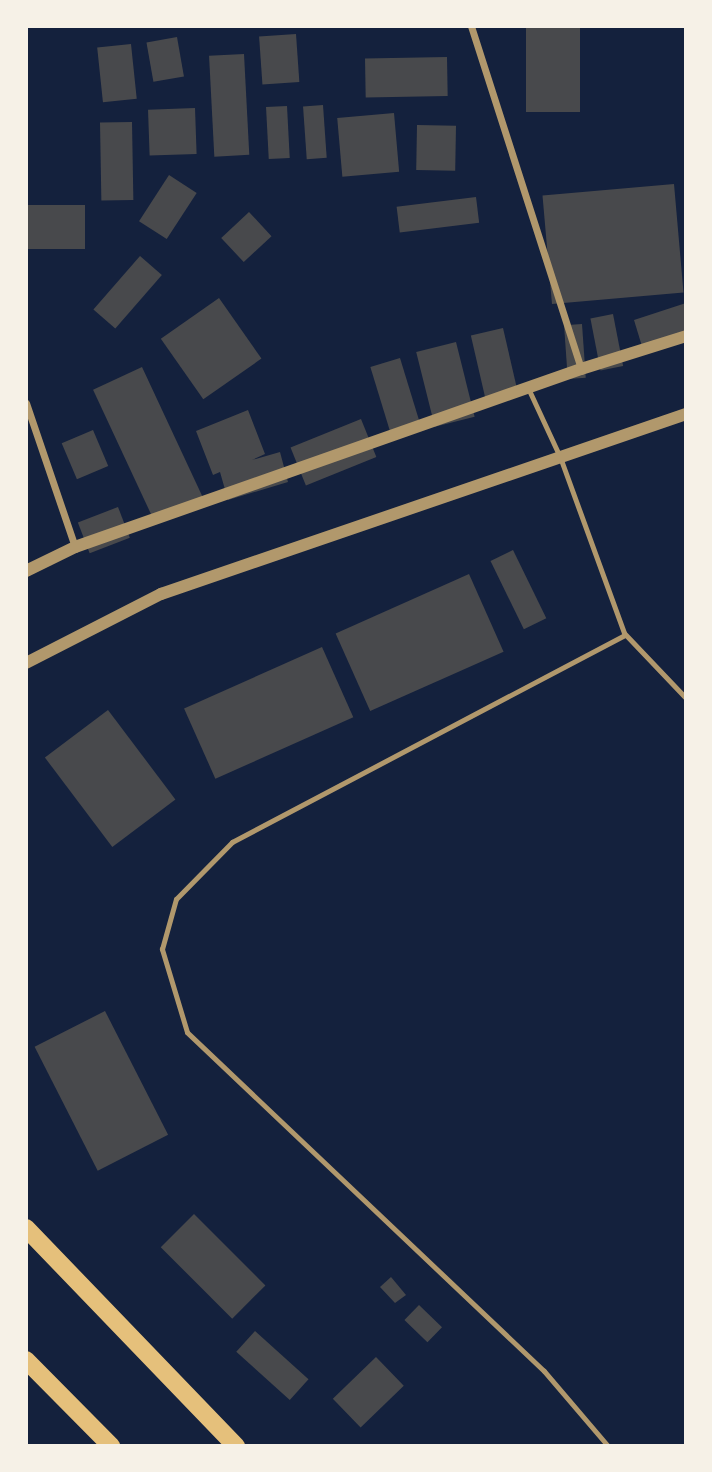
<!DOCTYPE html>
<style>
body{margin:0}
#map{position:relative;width:712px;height:1472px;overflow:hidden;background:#14213d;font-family:Commissioner,sans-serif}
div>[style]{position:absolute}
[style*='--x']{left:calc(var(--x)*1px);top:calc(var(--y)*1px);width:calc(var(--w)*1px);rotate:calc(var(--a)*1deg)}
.building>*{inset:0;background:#48494c;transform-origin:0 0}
.service>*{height:5px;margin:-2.5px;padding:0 2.5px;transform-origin:2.5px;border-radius:2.5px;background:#b1986c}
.minor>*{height:7px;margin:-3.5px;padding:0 3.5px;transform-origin:3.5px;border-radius:3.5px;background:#b1986c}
.tertiary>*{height:12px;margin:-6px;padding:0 6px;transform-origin:6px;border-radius:6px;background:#b1986c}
.primary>*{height:18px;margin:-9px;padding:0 9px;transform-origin:9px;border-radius:9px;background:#e5c07b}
span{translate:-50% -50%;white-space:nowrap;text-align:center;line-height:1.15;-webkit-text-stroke:6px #f6f1e7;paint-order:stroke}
.frame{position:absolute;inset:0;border:28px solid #f6f1e7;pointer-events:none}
</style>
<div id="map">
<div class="building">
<div style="left:526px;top:26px;width:54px;height:86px"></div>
<div style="left:296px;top:34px;width:48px;height:37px;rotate:86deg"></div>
<div style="left:177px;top:37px;width:40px;height:31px;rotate:80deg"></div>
<div style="left:131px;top:44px;width:55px;height:34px;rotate:84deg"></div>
<div style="left:244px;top:54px;width:101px;height:35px;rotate:87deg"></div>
<div style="left:447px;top:57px;width:39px;height:82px;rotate:89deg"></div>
<div style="left:323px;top:105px;width:53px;height:20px;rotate:86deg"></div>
<div style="left:287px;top:106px;width:52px;height:21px;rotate:87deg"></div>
<div style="left:195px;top:108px;width:46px;height:47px;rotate:88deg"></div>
<div style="left:394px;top:113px;width:59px;height:57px;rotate:85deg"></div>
<div style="left:132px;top:122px;width:78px;height:32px;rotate:89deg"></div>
<div style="left:417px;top:125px;width:39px;height:45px;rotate:1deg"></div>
<div style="left:169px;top:175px;width:33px;height:55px;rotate:33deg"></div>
<div style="left:674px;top:184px;width:109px;height:132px;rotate:85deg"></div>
<div style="left:476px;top:197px;width:26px;height:80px;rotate:83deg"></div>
<div style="left:85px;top:205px;width:44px;height:59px;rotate:90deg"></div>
<div style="left:249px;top:212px;width:33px;height:38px;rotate:47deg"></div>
<div style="left:140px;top:256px;width:29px;height:71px;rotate:41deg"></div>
<div style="left:219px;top:298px;width:74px;height:71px;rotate:55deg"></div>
<div style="clip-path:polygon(686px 303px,686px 340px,644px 353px,634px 320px)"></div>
<div style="left:613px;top:314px;width:53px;height:23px;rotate:79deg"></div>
<div style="left:582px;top:324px;width:54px;height:18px;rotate:86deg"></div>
<div style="left:503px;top:328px;width:68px;height:33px;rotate:77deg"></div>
<div style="left:456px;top:342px;width:77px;height:41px;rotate:76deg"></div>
<div style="left:400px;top:358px;width:73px;height:31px;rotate:73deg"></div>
<div style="left:142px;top:367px;width:146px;height:54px;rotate:65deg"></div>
<div style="clip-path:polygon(248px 410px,265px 454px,252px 460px,280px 452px,288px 482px,228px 500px,220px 472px,213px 475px,196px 431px)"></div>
<div style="left:361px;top:419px;width:41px;height:76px;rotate:68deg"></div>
<div style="left:93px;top:430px;width:39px;height:34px;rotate:67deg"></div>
<div style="left:118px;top:507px;width:33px;height:43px;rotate:69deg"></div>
<div style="left:513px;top:550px;width:76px;height:25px;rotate:64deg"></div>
<div style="left:469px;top:574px;width:85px;height:146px;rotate:66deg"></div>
<div style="left:322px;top:647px;width:77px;height:151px;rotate:66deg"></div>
<div style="left:108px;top:710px;width:112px;height:79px;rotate:53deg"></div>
<div style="left:105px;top:1011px;width:139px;height:79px;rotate:63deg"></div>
<div style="left:194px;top:1214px;width:101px;height:47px;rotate:45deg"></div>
<div style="clip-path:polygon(391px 1277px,406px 1295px,395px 1303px,380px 1287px)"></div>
<div style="left:419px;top:1305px;width:32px;height:21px;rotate:44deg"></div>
<div style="left:255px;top:1331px;width:72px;height:28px;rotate:42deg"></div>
<div style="left:376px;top:1357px;width:40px;height:60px;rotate:46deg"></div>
</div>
<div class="service">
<div style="--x:528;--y:388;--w:76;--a:65.1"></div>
<div style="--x:560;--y:457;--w:187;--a:70"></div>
<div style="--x:624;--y:633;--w:90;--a:46.4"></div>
<div style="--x:608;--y:1446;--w:99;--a:-130.5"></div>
<div style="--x:544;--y:1371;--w:492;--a:-136.5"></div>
<div style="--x:187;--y:1032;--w:87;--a:-106.8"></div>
<div style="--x:162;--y:949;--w:52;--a:-74.4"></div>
<div style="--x:176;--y:899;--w:80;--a:-45.5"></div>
<div style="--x:232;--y:842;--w:444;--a:-27.8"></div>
</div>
<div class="minor">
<div style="--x:471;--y:26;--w:360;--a:72.2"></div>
<div style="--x:26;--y:403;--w:152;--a:71.2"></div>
</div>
<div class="tertiary">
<div style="--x:26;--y:571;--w:55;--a:-26.1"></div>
<div style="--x:75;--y:547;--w:536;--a:-19.38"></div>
<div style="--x:581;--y:369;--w:110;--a:-17.4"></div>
<div style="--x:26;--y:663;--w:152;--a:-27.1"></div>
<div style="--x:161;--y:594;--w:555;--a:-18.92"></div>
</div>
<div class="primary">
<div style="--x:26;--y:1228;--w:303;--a:46.1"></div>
<div style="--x:26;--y:1360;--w:121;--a:45.3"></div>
</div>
<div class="frame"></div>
</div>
